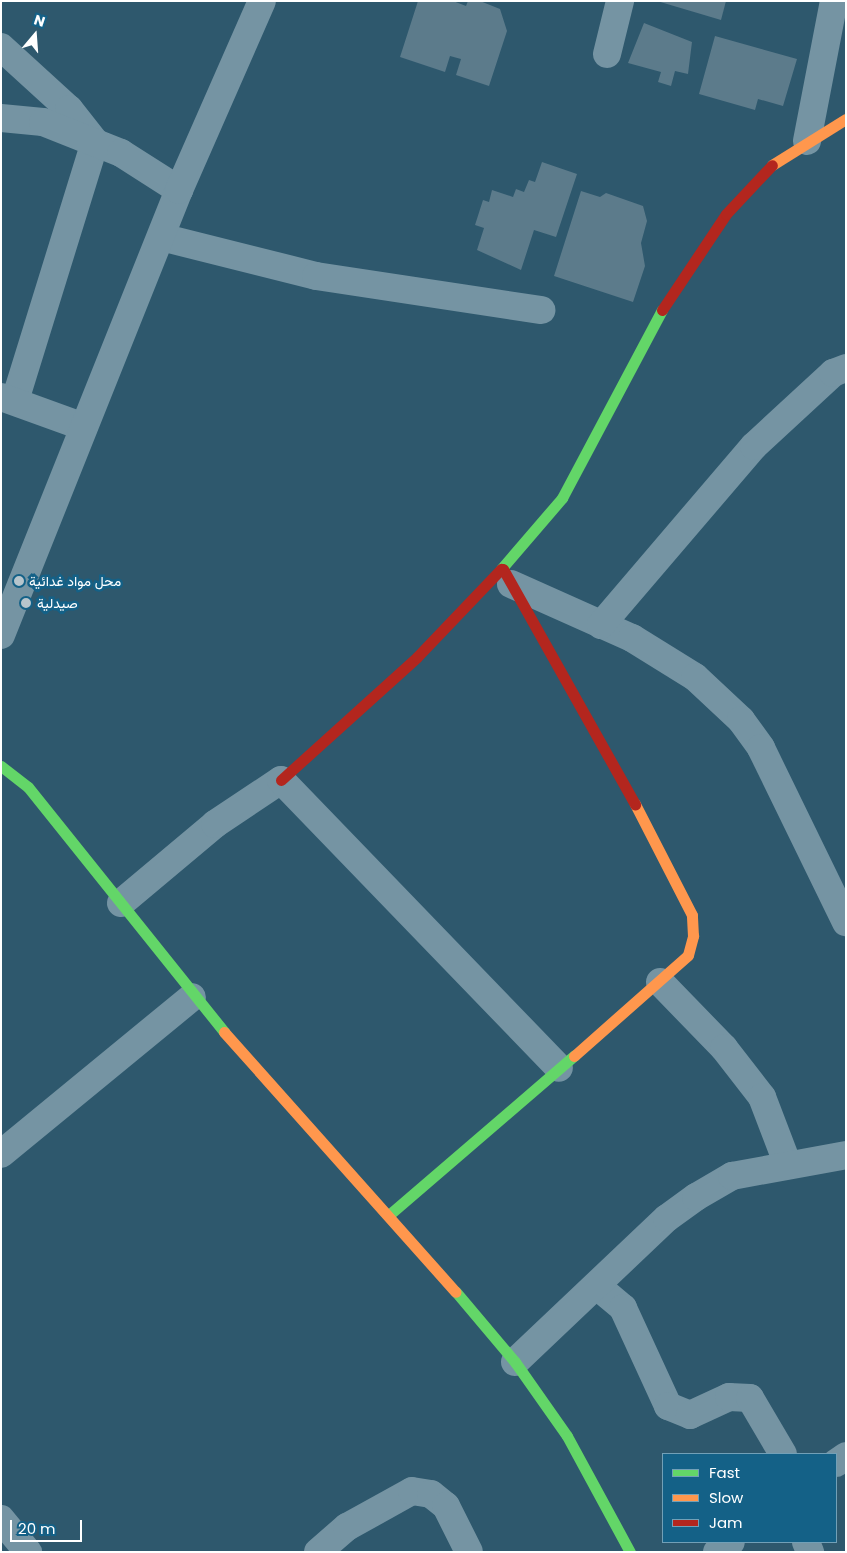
<!DOCTYPE html>
<meta charset="utf-8">
<style>
body{margin:0}
#map{position:relative;width:847px;height:1553px;overflow:hidden;background:#2e586d;font-family:Poppins,Vazirmatn,sans-serif}
div>[style]{position:absolute}
[style*='--x']{left:calc(var(--x)*1px);top:calc(var(--y)*1px);width:calc(var(--w)*1px);rotate:calc(var(--a)*1deg)}
.building>*{inset:0;background:#5c7b8b}
.street>*{height:28px;margin:-14px;padding:0 14px;transform-origin:14px;border-radius:14px;background:#7594a3}
.fast>*{height:11px;margin:-5.5px;padding:0 5.5px;transform-origin:5.5px;border-radius:5.5px;background:#63d668}
.slow>*{height:11px;margin:-5.5px;padding:0 5.5px;transform-origin:5.5px;border-radius:5.5px;background:#ff974d}
.jam>*{height:11px;margin:-5.5px;padding:0 5.5px;transform-origin:5.5px;border-radius:5.5px;background:#b3261e}
.dots>*{width:14px;height:14px;translate:-50% -50%;box-sizing:border-box;border:2px solid #146187;border-radius:50%}
span{translate:-50% -50%;white-space:nowrap;text-align:center;line-height:1.15;-webkit-text-stroke:5px #146187;paint-order:stroke}
.poi-label{font-size:14px;color:#fff}
.left{translate:0 -50%;text-align:left}
.frame{position:absolute;inset:0;border:2px solid #fff;pointer-events:none}
.legend{position:absolute;left:662px;top:1453px;width:175px;height:90px;box-sizing:border-box;background:#146187;border:1px solid #72a0b7;margin:0;padding:6px 9px;list-style:none;font-size:15px;color:#fff}
.legend li{display:flex;align-items:center;gap:10px;height:25px}
.legend b{width:25px;border:1px solid #72a0b7}
.north{position:absolute;left:10px;top:10px;width:50px;height:50px;-webkit-text-stroke:4px #146187;paint-order:stroke;rotate:18deg;font-size:14px;font-weight:700;line-height:20px;text-align:center;color:#fff}
.north::after{content:'';display:block;margin:auto;width:18px;height:22px;background:#fff;clip-path:polygon(50% 0,100% 100%,50% 72%,0 100%)}
.scale{position:absolute;left:10px;top:1520px;width:72px;height:22px;box-sizing:border-box;border:2px solid #fff;border-top:0;padding-left:6px;font-size:15px;line-height:18px;white-space:nowrap;color:#fff;-webkit-text-stroke:4px #146187;paint-order:stroke}
</style>
<div id="map">
<div class="building">
<div style="clip-path:polygon(418px 1px,453px 1px,466px 6px,468px 1px,480px 1px,500px 9px,507px 31px,489px 86px,456px 75px,461px 59px,450px 56px,445px 72px,400px 57px)"></div>
<div style="clip-path:polygon(657px 1px,726px 1px,721px 20px)"></div>
<div style="clip-path:polygon(644px 23px,692px 42px,688px 74px,675px 71px,671px 86px,658px 82px,661px 72px,628px 63px)"></div>
<div style="clip-path:polygon(715px 36px,797px 59px,783px 106px,758px 99px,755px 110px,699px 94px)"></div>
<div style="clip-path:polygon(542px 162px,577px 174px,556px 237px,534px 230px,521px 270px,477px 250px,484px 228px,475px 225px,483px 200px,489px 202px,492px 190px,513px 197px,516px 189px,524px 192px,529px 180px,535px 182px)"></div>
<div style="clip-path:polygon(581px 191px,600px 197px,606px 193px,643px 206px,647px 221px,641px 243px,645px 266px,633px 302px,554px 276px)"></div>
</div>
<div class="street">
<div style="--x:1;--y:47;--w:92;--a:42.4"></div>
<div style="--x:69;--y:109;--w:42;--a:51.8"></div>
<div style="--x:95;--y:142;--w:271;--a:107.2"></div>
<div style="--x:607;--y:54;--w:55;--a:-76.2"></div>
<div style="--x:1;--y:118;--w:42;--a:5.4"></div>
<div style="--x:43;--y:122;--w:84;--a:21.7"></div>
<div style="--x:121;--y:153;--w:69;--a:32.5"></div>
<div style="--x:807;--y:141;--w:143;--a:-79.1"></div>
<div style="--x:161;--y:237;--w:160;--a:14.1"></div>
<div style="--x:316;--y:276;--w:228;--a:8.6"></div>
<div style="--x:1;--y:397;--w:88;--a:19.9"></div>
<div style="--x:511;--y:584;--w:133;--a:24.1"></div>
<div style="--x:632;--y:638;--w:74;--a:31.8"></div>
<div style="--x:695;--y:677;--w:63;--a:43.1"></div>
<div style="--x:741;--y:720;--w:34;--a:54"></div>
<div style="--x:761;--y:748;--w:194;--a:64"></div>
<div style="--x:601;--y:625;--w:235;--a:-49.5"></div>
<div style="--x:754;--y:446;--w:108;--a:-42.7"></div>
<div style="--x:833;--y:373;--w:14;--a:-21"></div>
<div style="--x:1;--y:635;--w:479;--a:-68.2"></div>
<div style="--x:179;--y:190;--w:206;--a:-66.3"></div>
<div style="--x:121;--y:903;--w:123;--a:-40"></div>
<div style="--x:215;--y:824;--w:79;--a:-33.7"></div>
<div style="--x:281;--y:780;--w:400;--a:46"></div>
<div style="--x:660;--y:982;--w:92;--a:45.9"></div>
<div style="--x:724;--y:1048;--w:62;--a:52.2"></div>
<div style="--x:762;--y:1097;--w:73;--a:69.1"></div>
<div style="--x:1;--y:1154;--w:247;--a:-39.4"></div>
<div style="--x:597;--y:1286;--w:34;--a:40"></div>
<div style="--x:623;--y:1308;--w:108;--a:65.3"></div>
<div style="--x:668;--y:1406;--w:24;--a:22"></div>
<div style="--x:690;--y:1415;--w:43;--a:-24.8"></div>
<div style="--x:729;--y:1397;--w:21;--a:3"></div>
<div style="--x:750;--y:1398;--w:65;--a:59.5"></div>
<div style="--x:515;--y:1362;--w:209;--a:-43.5"></div>
<div style="--x:667;--y:1218;--w:36;--a:-36"></div>
<div style="--x:696;--y:1197;--w:42;--a:-30.3"></div>
<div style="--x:732;--y:1176;--w:116;--a:-10.4"></div>
<div style="--x:836;--y:1463;--w:12;--a:-35"></div>
<div style="--x:1;--y:1519;--w:43;--a:50.7"></div>
<div style="--x:806;--y:1542;--w:11;--a:68"></div>
<div style="--x:318;--y:1552;--w:38;--a:-41"></div>
<div style="--x:347;--y:1527;--w:74;--a:-29"></div>
<div style="--x:412;--y:1491;--w:19;--a:9"></div>
<div style="--x:431;--y:1494;--w:19;--a:39"></div>
<div style="--x:446;--y:1506;--w:51;--a:63.4"></div>
<div style="--x:717;--y:1552;--w:17;--a:-36"></div>
</div>
<div class="fast">
<div style="--x:501;--y:569;--w:94;--a:-49.3"></div>
<div style="--x:562;--y:498;--w:213;--a:-62"></div>
<div style="--x:1;--y:766;--w:34;--a:38"></div>
<div style="--x:28;--y:787;--w:314;--a:51.3"></div>
<div style="--x:390;--y:1214;--w:243;--a:-40.7"></div>
<div style="--x:456;--y:1292;--w:92;--a:49.9"></div>
<div style="--x:515;--y:1362;--w:90;--a:54.9"></div>
<div style="--x:567;--y:1436;--w:132;--a:61.5"></div>
</div>
<div class="slow">
<div style="--x:772;--y:165;--w:87;--a:-31.9"></div>
<div style="--x:224;--y:1032;--w:348;--a:48.3"></div>
<div style="--x:574;--y:1056;--w:152;--a:-41.5"></div>
<div style="--x:688;--y:955;--w:20;--a:-75"></div>
<div style="--x:693;--y:936;--w:21;--a:-93"></div>
<div style="--x:692;--y:915;--w:125;--a:-117.2"></div>
</div>
<div class="jam">
<div style="--x:662;--y:310;--w:115;--a:-56.3"></div>
<div style="--x:726;--y:214;--w:67;--a:-46.8"></div>
<div style="--x:503;--y:569;--w:270;--a:60.7"></div>
<div style="--x:281;--y:780;--w:183;--a:-42.1"></div>
<div style="--x:417;--y:657;--w:122;--a:-46.3"></div>
</div>
<div class="dots">
<div style="left:19px;top:581px;background:#b6c5cc"></div>
<div style="left:26px;top:603px;background:#b6c5cc"></div>
</div>
<div class="poi-label">
<span class="left" style="left:29px;top:581px">محل مواد غدائية</span>
<span class="left" style="left:37px;top:603px">صيدلية</span>
</div>
<div class="frame"></div>
<ul class="legend">
<li><b style="height:6px;background:#63d668"></b>Fast</li>
<li><b style="height:6px;background:#ff974d"></b>Slow</li>
<li><b style="height:6px;background:#b3261e"></b>Jam</li>
</ul>
<div class="north">N</div>
<div class="scale">20 m</div>
</div>
